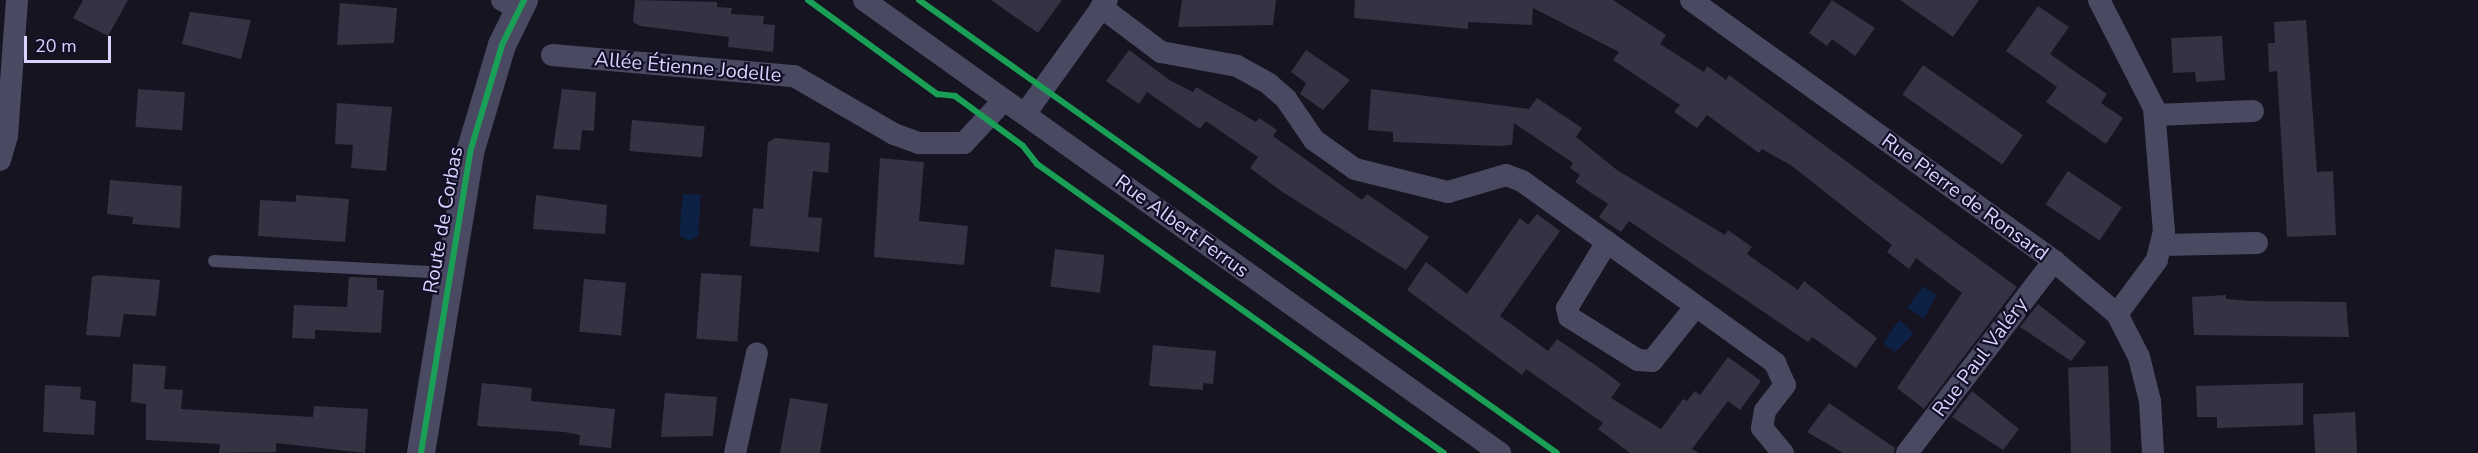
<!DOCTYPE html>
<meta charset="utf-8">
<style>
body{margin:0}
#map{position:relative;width:2478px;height:453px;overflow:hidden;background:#161421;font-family:"Nunito Sans",sans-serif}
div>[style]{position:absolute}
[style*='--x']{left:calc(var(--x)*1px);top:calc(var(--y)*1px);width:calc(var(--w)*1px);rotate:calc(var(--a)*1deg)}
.water>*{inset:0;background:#0d2144}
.building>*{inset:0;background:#343243;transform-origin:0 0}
.service>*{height:12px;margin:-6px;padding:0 6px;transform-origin:6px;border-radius:6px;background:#4a4962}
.minor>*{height:22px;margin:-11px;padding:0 11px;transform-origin:11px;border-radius:11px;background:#4a4962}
.tertiary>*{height:28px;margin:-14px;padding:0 14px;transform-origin:14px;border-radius:14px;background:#4a4962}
.cycleway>*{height:6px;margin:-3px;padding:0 3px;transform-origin:3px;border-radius:3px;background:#1a9f57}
span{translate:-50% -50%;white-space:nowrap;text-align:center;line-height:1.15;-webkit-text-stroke:4.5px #130f26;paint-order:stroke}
.street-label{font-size:20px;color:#d9d4ff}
.scale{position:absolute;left:24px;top:36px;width:87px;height:27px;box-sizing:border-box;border:3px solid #d9d4ff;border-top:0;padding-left:8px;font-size:18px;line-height:21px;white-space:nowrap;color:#d9d4ff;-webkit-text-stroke:4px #130f26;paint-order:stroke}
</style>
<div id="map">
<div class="water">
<div style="clip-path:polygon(683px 194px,701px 195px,698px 237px,688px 241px,679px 235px)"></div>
<div style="clip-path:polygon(1924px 286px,1936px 295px,1924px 319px,1907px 308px)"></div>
<div style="clip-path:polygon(1899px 320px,1914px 333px,1895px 352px,1883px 343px)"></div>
</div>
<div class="building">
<div style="clip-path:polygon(83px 0,128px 0,108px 36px,73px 18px)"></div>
<div style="clip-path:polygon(635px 0,717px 2px,717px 7px,732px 8px,731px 14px,764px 16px,763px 24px,775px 25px,773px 52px,728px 47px,729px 37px,640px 26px,633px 22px)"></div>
<div style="clip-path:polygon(991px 0,1062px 0,1038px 33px)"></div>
<div style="clip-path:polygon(1182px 0,1276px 0,1273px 25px,1178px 27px)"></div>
<div style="clip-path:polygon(1355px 0,1613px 0,1666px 35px,1660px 44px,1704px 72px,1707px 66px,1726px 80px,1729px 75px,2017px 287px,1924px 409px,1897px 388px,1962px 293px,1916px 258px,1909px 269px,1887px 252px,1892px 245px,1792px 166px,1762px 149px,1759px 153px,1707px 115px,1697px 128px,1674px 112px,1680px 105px,1613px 60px,1619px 52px,1533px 8px,1532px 25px,1468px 22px,1468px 29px,1354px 18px)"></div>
<div style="clip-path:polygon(1832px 0,1875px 28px,1855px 56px,1832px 39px,1827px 46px,1809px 33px)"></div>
<div style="clip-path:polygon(1900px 0,1979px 0,1953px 37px)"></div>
<div style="clip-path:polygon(340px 3px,397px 8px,394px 43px,337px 45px)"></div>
<div style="clip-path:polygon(2038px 6px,2069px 27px,2050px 54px,2107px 94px,2101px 103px,2123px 118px,2106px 144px,2046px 102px,2057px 87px,2006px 51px)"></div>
<div style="clip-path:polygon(190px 12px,251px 20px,241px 59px,182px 44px)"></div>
<div style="clip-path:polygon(2306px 20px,2317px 172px,2333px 171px,2336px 235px,2287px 237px,2277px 71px,2269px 72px,2268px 43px,2275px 43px,2274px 22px)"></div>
<div style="clip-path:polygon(2222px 36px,2225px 80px,2196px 82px,2195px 72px,2173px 73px,2171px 38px)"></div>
<div style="clip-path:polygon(1129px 50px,1171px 81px,1193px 92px,1196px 87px,1256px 122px,1259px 118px,1277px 130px,1273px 136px,1362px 200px,1367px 194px,1429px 237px,1406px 270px,1281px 191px,1250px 168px,1258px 157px,1206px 121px,1200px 129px,1147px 92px,1139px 104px,1106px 81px)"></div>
<div style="clip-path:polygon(1306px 50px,1350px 80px,1323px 110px,1300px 94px,1306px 83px,1291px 72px)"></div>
<div style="left:1923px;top:65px;width:122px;height:36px;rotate:35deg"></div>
<div style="left:138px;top:89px;width:47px;height:38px;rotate:4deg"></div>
<div style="clip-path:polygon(562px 89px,596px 92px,594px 131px,582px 130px,580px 150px,553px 149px)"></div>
<div style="clip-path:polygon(1371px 89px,1529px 109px,1537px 98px,1582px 128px,1576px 137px,1617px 170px,1725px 235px,1728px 230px,1752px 247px,1747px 254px,1798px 290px,1804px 281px,1877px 338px,1856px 368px,1812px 337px,1808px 342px,1629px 221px,1621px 232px,1599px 217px,1608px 204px,1575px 182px,1580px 175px,1570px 168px,1573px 163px,1514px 123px,1512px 145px,1499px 146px,1393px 142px,1393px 132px,1368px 130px)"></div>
<div style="clip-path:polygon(337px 103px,392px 107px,386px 171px,351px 168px,353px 145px,335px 144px)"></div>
<div style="left:632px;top:120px;width:73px;height:31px;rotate:5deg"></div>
<div style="clip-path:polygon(775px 138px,830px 143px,828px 173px,813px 171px,808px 217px,822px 218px,819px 252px,750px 246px,753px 208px,763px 209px,768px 142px)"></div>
<div style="clip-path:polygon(880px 158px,924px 162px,919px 221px,968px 226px,964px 265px,874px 257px)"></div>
<div style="left:2068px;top:171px;width:65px;height:40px;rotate:34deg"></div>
<div style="clip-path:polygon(110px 180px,182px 186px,180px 228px,132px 224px,133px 217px,107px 214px)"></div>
<div style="clip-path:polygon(296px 195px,349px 199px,345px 242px,258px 236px,260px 200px,296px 202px)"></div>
<div style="clip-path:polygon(536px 195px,607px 205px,605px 234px,533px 229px)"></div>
<div style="clip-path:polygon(1537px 214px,1560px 231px,1500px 316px,1548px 351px,1557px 339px,1601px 369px,1621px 384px,1611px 398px,1661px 429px,1683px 399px,1687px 401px,1695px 391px,1700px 395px,1728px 357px,1761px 381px,1740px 410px,1728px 401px,1692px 449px,1699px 453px,1630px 453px,1598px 429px,1603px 423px,1526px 369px,1522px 375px,1407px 290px,1426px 262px,1467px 294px,1520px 218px,1528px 225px)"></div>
<div style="left:1055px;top:249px;width:50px;height:38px;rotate:7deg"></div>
<div style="left:701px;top:273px;width:41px;height:66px;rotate:4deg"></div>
<div style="clip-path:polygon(98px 275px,160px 280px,156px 316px,124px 314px,120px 337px,86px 335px,92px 277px)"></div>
<div style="clip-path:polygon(349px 277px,377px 278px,377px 290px,384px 290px,381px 333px,315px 330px,315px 339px,292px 338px,294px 305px,347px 307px)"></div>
<div style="left:584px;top:279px;width:42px;height:53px;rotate:5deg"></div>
<div style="clip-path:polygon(2226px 295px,2226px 299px,2251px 301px,2346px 302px,2349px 337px,2194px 335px,2192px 297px)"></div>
<div style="clip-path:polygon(2038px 304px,2086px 342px,2071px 361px,2020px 327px)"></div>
<div style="clip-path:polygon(1153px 345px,1216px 351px,1213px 384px,1203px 383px,1203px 390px,1149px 386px)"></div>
<div style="clip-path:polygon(133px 364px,166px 366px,164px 389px,183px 390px,181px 409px,313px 417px,314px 406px,368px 409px,365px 453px,276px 443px,276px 452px,219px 453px,220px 444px,146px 440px,146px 404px,131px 402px)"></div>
<div style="left:2108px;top:366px;width:87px;height:40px;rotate:88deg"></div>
<div style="clip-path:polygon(482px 383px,532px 388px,531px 401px,615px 409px,611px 448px,579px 445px,580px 435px,564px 432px,477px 426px)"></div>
<div style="clip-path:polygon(2303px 383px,2303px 425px,2217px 428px,2217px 417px,2197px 417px,2196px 386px)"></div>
<div style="clip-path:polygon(45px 385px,81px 387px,80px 399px,96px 401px,94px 435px,43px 432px)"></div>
<div style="clip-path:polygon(1972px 391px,2019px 429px,2003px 450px,1952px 417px)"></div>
<div style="clip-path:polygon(665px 393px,717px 397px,713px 436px,661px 437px)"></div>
<div style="clip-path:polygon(790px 398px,828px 404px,820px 453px,780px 453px)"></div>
<div style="clip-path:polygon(1829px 403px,1895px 448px,1894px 453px,1843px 453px,1807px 432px)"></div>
<div style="left:2355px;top:412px;width:41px;height:42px;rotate:87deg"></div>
</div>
<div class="service">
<div style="--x:214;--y:261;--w:236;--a:2.9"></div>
</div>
<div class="minor">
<div style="--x:502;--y:0;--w:20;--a:30"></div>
<div style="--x:864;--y:0;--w:781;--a:35.46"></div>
<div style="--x:1691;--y:0;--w:447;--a:35.7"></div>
<div style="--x:2054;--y:261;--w:82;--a:40.1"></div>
<div style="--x:2117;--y:314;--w:48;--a:62.9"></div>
<div style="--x:2139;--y:357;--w:45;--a:76"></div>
<div style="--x:2150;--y:401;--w:52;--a:86.7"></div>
<div style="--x:2099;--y:0;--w:121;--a:63"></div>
<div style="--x:2154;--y:108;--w:123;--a:85.4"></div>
<div style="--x:2164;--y:231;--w:30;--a:104"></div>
<div style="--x:2157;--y:260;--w:67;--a:126.5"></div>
<div style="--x:1101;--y:7;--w:75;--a:36.9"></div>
<div style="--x:1161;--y:52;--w:77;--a:10.4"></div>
<div style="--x:1237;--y:66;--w:37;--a:29"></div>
<div style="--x:1269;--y:84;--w:23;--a:41"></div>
<div style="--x:1286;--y:99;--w:50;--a:55.7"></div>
<div style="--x:1314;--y:140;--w:50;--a:35.3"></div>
<div style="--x:1355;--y:169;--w:96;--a:13.9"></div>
<div style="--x:1448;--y:192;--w:60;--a:-16.3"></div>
<div style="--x:1506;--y:175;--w:17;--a:21"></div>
<div style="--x:1522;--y:181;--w:312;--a:35.7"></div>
<div style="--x:1775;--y:363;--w:24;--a:66"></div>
<div style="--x:1785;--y:385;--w:33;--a:128"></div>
<div style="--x:1765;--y:411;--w:17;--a:100"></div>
<div style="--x:1762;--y:428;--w:33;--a:50"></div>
<div style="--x:552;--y:55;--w:243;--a:5"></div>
<div style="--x:794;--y:76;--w:116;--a:30.1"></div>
<div style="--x:894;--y:134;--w:27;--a:20"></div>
<div style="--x:919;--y:143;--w:45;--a:0"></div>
<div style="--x:964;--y:143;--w:59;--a:-47.1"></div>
<div style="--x:1025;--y:114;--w:140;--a:-54.3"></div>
<div style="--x:2155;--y:115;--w:98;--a:-2.3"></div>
<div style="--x:0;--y:160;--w:25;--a:-74"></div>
<div style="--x:7;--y:136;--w:136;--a:-85.8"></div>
<div style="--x:1607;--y:242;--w:77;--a:121.2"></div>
<div style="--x:1567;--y:308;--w:9;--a:77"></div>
<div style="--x:1569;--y:317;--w:81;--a:31.9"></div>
<div style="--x:1638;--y:360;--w:14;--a:4"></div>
<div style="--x:1652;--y:361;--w:70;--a:-51.3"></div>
<div style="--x:2162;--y:245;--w:95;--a:-1.2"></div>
<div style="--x:735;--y:453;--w:102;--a:-77.6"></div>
<div style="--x:1907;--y:453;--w:242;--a:-52.6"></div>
</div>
<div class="tertiary">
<div style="--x:421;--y:453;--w:308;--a:-80.7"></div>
<div style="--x:471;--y:149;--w:109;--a:-73.4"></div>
<div style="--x:502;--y:45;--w:50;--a:-63.9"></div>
</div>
<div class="cycleway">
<div style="--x:808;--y:0;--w:160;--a:36.1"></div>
<div style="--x:937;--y:94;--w:18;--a:6"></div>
<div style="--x:955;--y:96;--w:84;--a:36.3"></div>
<div style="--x:1023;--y:146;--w:23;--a:52"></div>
<div style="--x:1037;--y:164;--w:499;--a:35.4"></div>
<div style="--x:919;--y:0;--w:782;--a:35.38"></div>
<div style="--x:421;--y:453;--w:308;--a:-80.7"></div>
<div style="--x:471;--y:149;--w:109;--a:-73.4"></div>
<div style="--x:502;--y:45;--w:50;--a:-63.9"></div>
</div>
<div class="street-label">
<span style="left:688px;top:67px;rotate:5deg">Allée Étienne Jodelle</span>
<span style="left:1965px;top:197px;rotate:36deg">Rue Pierre de Ronsard</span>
<span style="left:443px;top:220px;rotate:-80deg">Route de Corbas</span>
<span style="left:1182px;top:226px;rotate:36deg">Rue Albert Ferrus</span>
<span style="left:1980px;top:357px;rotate:-53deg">Rue Paul Valéry</span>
</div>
<div class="scale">20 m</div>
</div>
